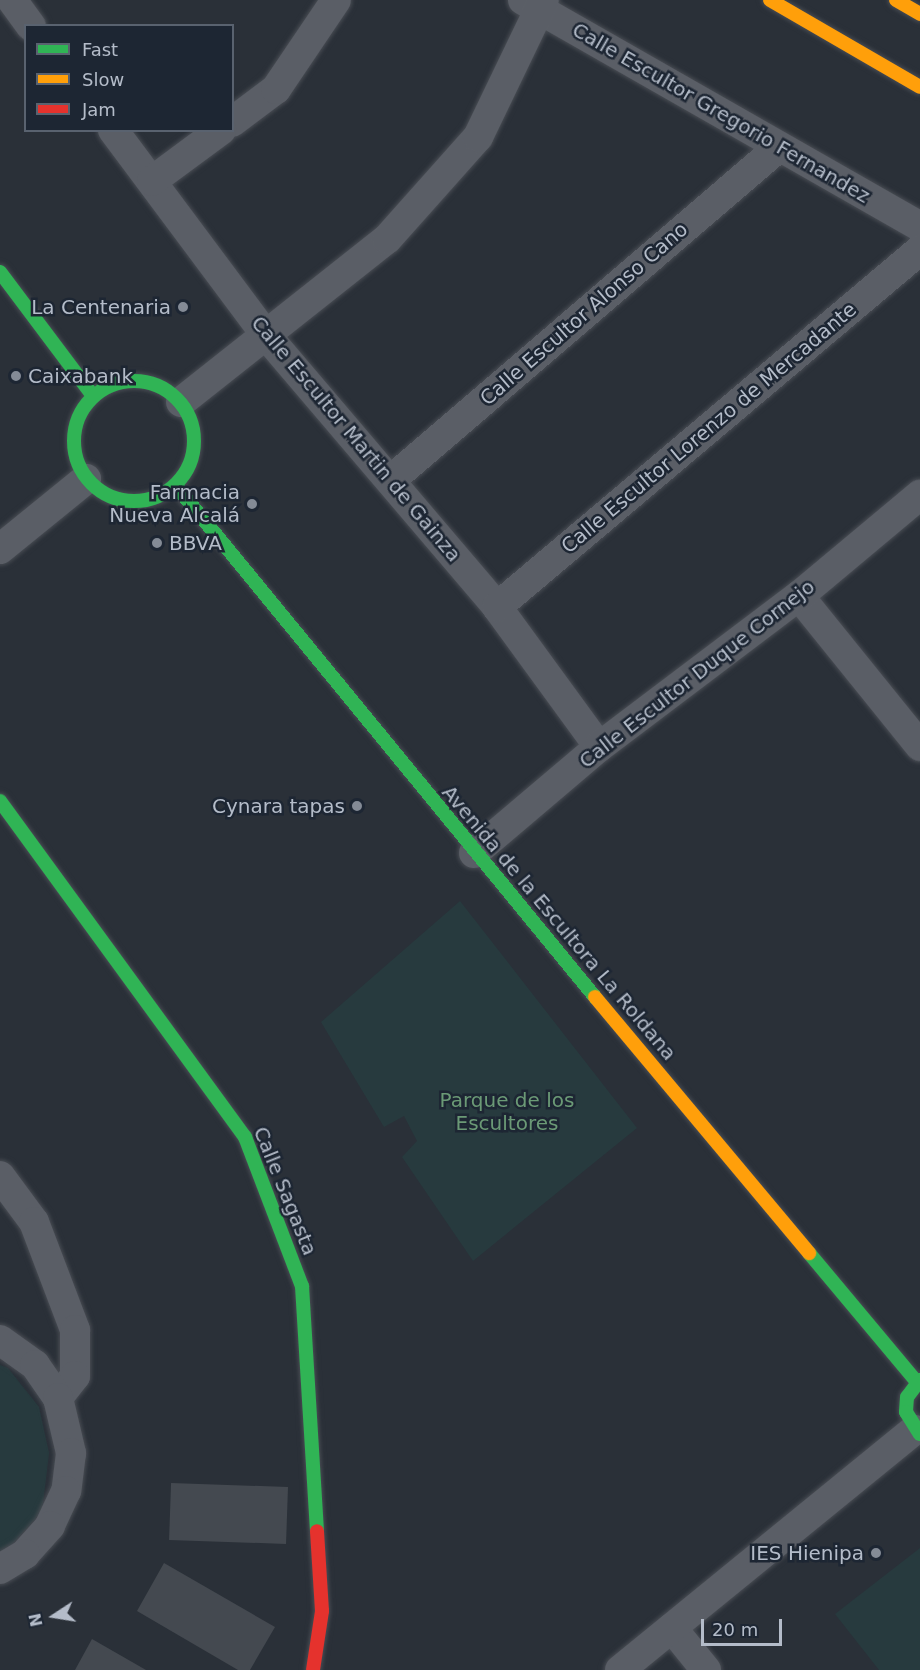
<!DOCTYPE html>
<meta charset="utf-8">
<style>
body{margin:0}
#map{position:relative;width:920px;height:1670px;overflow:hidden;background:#2a3038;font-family:"DejaVu Sans",sans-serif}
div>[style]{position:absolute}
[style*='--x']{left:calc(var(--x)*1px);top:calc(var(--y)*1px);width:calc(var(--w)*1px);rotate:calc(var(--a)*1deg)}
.green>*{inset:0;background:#273a3e}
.building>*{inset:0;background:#444950;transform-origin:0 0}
.roads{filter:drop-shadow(0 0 2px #484c53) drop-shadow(0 0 2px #484c53)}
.street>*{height:30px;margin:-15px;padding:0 15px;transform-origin:15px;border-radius:15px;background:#5a5e66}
.fast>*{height:14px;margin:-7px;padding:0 7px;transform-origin:7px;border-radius:7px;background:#30b455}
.fast>.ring{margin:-7px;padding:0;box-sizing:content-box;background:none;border:14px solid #30b455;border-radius:50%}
.slow>*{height:14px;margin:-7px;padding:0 7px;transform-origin:7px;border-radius:7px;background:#ff9f0a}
.jam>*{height:14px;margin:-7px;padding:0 7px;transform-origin:7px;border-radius:7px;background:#e5322d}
.dots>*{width:16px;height:16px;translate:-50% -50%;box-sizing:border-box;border:3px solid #1d2633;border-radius:50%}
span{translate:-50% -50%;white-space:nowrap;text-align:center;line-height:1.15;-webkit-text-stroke:5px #1d2633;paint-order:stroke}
.street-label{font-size:20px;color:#b4bcc9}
.poi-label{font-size:20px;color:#b4bcc9}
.right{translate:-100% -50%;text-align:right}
.left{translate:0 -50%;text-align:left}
.park-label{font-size:20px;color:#6b9a76}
.legend{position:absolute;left:24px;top:24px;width:210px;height:108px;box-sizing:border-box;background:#1d2633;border:2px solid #59626f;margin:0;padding:8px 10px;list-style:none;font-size:18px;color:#b4bcc9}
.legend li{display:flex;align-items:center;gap:12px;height:30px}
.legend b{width:30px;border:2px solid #59626f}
.north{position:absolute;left:24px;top:1586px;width:60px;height:60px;-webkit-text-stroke:4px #1d2633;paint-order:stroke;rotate:258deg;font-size:16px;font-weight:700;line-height:24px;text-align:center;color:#b4bcc9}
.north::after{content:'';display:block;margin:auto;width:21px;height:27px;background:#b4bcc9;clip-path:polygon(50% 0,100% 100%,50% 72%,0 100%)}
.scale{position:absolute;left:701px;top:1619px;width:81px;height:27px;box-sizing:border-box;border:3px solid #b4bcc9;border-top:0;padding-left:8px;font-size:18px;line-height:21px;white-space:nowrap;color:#b4bcc9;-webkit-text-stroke:4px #1d2633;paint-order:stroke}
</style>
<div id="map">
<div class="green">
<div style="clip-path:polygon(460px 901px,637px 1128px,473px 1261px,402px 1157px,417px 1141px,404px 1116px,384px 1127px,321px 1022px)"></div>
<div style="clip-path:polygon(0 1365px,8px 1368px,39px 1407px,49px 1453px,42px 1512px,10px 1547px,0 1552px)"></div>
<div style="clip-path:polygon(920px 1548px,920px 1670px,879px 1670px,835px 1614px)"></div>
</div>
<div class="building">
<div style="left:288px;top:1487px;width:57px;height:117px;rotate:92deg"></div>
<div style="clip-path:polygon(164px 1563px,275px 1627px,250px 1670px,238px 1670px,137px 1611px)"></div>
<div style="clip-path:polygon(92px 1639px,146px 1670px,75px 1670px)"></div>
</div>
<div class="roads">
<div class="street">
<div style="--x:12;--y:0;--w:32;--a:54"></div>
<div style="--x:523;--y:0;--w:457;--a:29.7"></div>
<div style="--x:232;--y:122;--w:55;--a:-36.9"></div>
<div style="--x:276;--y:89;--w:107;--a:-56"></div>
<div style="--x:113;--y:130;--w:254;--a:53.3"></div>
<div style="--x:265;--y:334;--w:358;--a:49.6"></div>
<div style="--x:497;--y:607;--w:173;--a:53.9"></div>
<div style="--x:152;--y:181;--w:86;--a:-36.5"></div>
<div style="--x:181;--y:402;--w:263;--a:-38.4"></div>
<div style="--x:387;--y:239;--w:137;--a:-48.3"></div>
<div style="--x:478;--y:137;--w:152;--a:-64.3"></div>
<div style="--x:391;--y:480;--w:510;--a:-40.63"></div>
<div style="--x:0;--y:549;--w:111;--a:-39.1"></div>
<div style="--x:799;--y:596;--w:193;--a:51.1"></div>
<div style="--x:497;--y:607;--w:554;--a:-40.16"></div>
<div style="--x:474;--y:853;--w:164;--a:-40.3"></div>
<div style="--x:599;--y:747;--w:251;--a:-37.1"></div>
<div style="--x:799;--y:596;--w:158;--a:-39.9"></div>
<div style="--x:0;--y:1176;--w:57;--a:53.5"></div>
<div style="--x:34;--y:1222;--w:116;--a:69.2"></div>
<div style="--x:75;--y:1330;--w:46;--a:90"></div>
<div style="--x:75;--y:1376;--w:28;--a:128"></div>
<div style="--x:0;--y:1340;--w:43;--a:35.5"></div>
<div style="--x:35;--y:1365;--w:40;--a:55.1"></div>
<div style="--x:58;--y:1398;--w:57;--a:76.7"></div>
<div style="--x:71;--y:1453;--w:38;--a:97"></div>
<div style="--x:66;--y:1491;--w:38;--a:115"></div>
<div style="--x:50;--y:1526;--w:38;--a:132"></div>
<div style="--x:25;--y:1554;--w:29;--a:149"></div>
<div style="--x:672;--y:1628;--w:54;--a:51"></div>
<div style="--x:620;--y:1670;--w:380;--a:-39.2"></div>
</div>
<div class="fast">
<div style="--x:0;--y:272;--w:155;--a:53.1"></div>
<div class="ring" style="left:74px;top:381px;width:106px;height:106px"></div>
<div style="--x:176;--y:486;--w:661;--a:50.65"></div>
<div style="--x:0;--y:801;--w:416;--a:53.9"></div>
<div style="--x:245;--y:1137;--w:160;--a:69.1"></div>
<div style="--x:302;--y:1286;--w:245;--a:86.5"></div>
<div style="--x:809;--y:1253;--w:168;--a:50.1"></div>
<div style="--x:920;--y:1380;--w:21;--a:127"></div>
<div style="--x:907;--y:1397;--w:15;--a:94"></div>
<div style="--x:906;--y:1412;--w:26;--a:58"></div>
</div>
<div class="slow">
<div style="--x:770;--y:0;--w:173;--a:30.1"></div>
<div style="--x:896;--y:0;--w:28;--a:30"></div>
<div style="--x:595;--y:997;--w:334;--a:50.1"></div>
</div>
<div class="jam">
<div style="--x:313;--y:1670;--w:60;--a:-81.3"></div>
<div style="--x:322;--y:1611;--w:80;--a:-93.6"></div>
</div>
</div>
<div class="dots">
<div style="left:183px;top:307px;background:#848b96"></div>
<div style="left:16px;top:376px;background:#848b96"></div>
<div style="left:252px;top:504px;background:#848b96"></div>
<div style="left:157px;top:543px;background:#848b96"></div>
<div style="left:357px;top:806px;background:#848b96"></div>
<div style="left:876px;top:1553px;background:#848b96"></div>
</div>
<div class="street-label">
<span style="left:721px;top:113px;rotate:30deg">Calle Escultor Gregorio Fernandez</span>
<span style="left:584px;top:314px;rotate:-41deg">Calle Escultor Alonso Cano</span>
<span style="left:709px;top:428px;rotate:-40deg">Calle Escultor Lorenzo de Mercadante</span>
<span style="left:356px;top:439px;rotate:50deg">Calle Escultor Martin de Gainza</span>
<span style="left:697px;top:674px;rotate:-38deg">Calle Escultor Duque Cornejo</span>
<span style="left:559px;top:923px;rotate:50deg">Avenida de la Escultora La Roldana</span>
<span style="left:285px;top:1191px;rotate:68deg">Calle Sagasta</span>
</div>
<div class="poi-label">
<span class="right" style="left:171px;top:307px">La Centenaria</span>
<span class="left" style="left:28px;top:376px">Caixabank</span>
<span class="right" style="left:240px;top:504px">Farmacia<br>Nueva Alcalá</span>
<span class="left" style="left:169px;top:543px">BBVA</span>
<span class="right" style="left:345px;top:806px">Cynara tapas</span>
<span class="right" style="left:864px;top:1553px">IES Hienipa</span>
</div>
<div class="park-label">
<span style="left:507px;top:1112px">Parque de los<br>Escultores</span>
</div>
<ul class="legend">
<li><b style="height:8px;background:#30b455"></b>Fast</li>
<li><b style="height:8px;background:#ff9f0a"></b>Slow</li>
<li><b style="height:8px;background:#e5322d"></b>Jam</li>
</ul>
<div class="north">N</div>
<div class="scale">20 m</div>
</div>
